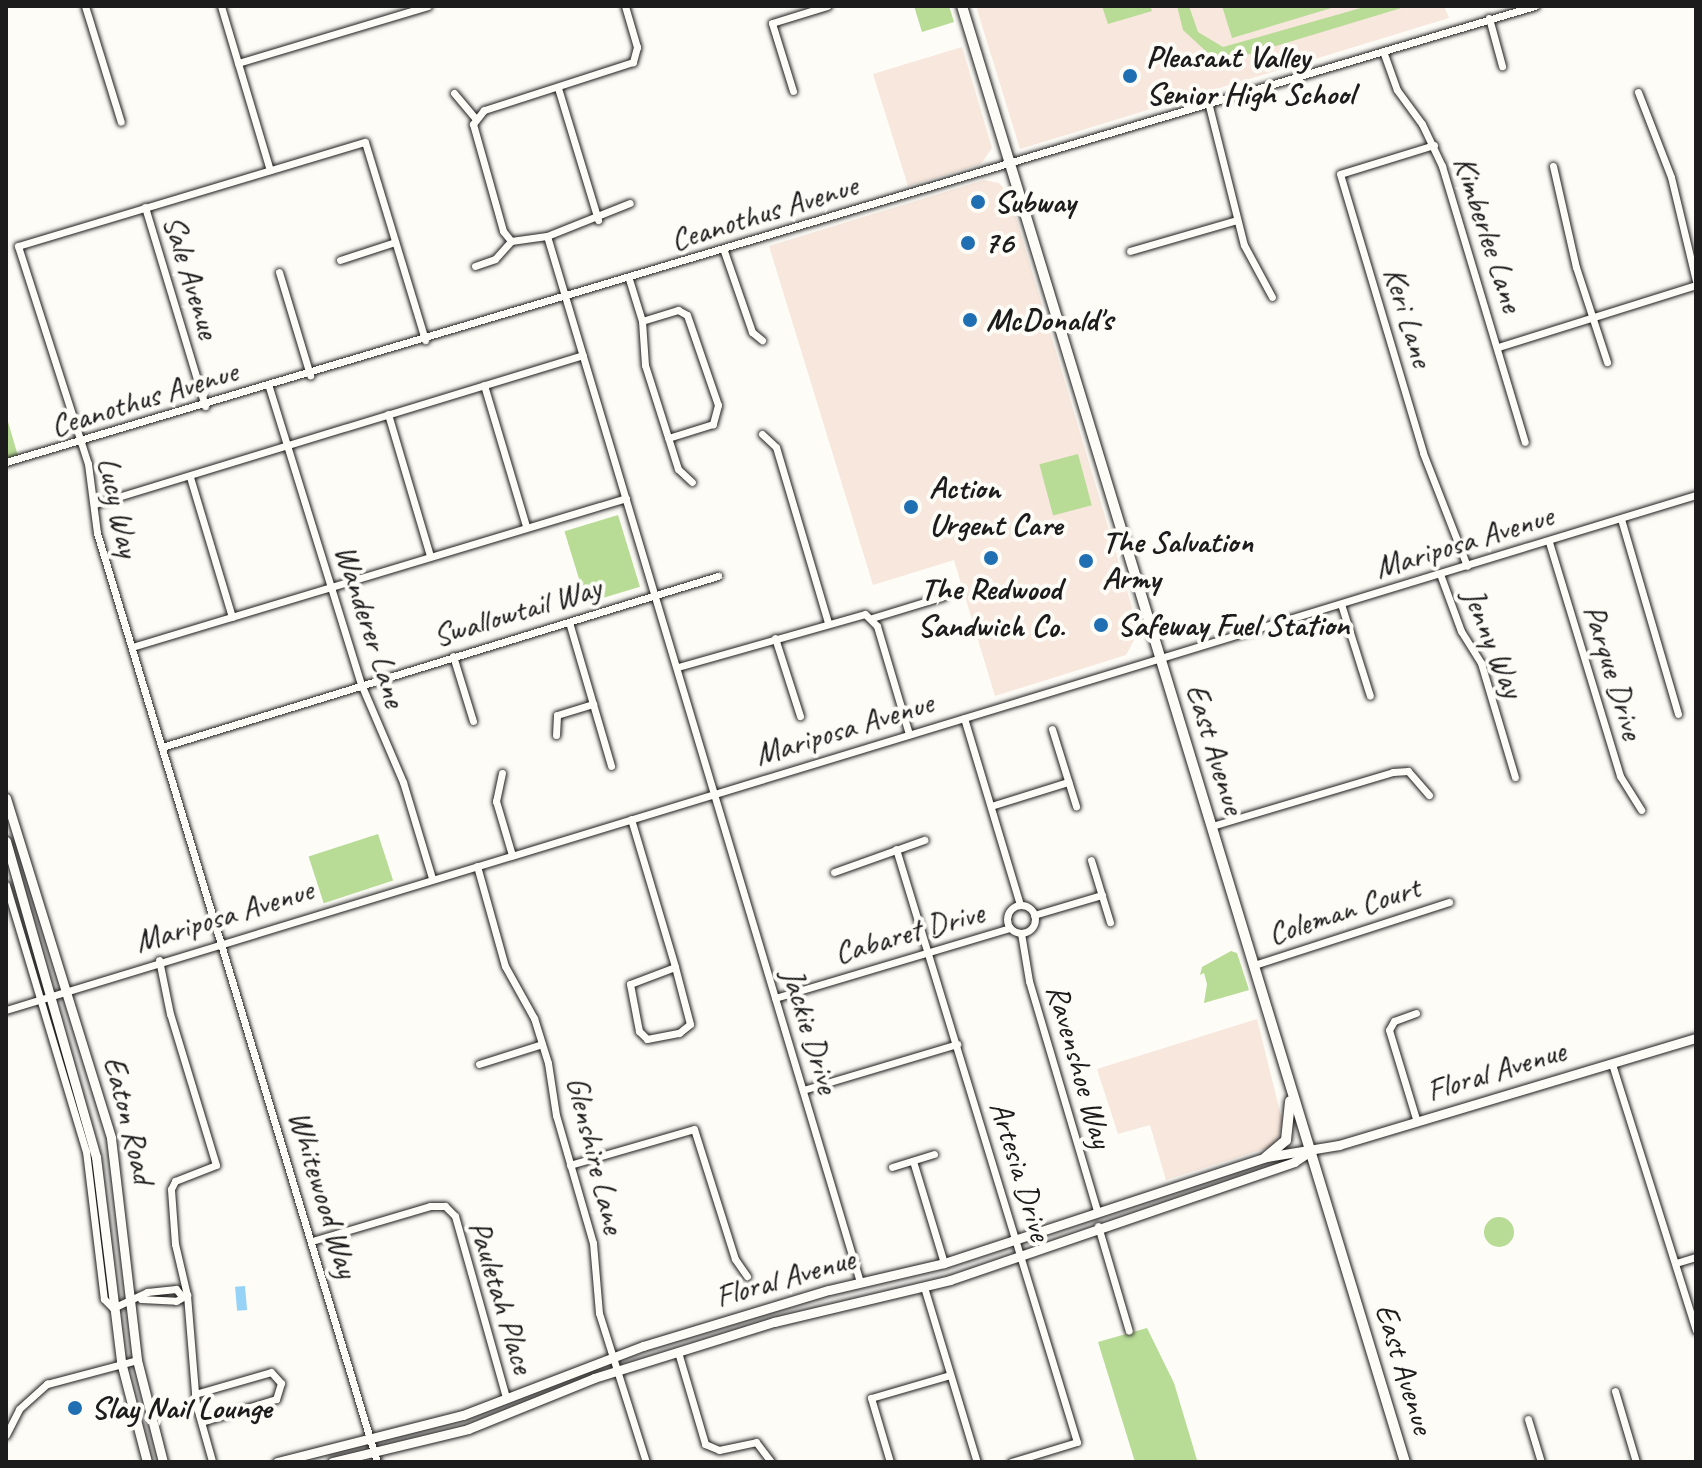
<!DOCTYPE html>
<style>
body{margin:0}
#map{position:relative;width:1702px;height:1468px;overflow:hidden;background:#fdfcf7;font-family:Caveat,sans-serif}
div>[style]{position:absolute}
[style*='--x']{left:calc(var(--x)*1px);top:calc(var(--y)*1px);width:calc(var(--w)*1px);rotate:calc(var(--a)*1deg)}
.built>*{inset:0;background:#f7e7dc}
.green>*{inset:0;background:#b8db96;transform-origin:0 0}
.round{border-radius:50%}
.water>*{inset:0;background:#96d3f7;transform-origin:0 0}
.roads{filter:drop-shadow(0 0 2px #1c1c1c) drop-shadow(0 0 2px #1c1c1c)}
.minor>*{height:7px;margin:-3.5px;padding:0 3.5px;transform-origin:3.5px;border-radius:3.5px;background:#fdfcf7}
.minor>.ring{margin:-3.5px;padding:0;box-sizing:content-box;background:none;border:7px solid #fdfcf7;border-radius:50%}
.tertiary>*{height:9px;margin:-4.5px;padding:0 4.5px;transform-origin:4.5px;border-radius:4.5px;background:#fdfcf7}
.secondary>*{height:10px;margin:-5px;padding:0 5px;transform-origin:5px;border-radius:5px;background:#fdfcf7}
.dots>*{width:22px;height:22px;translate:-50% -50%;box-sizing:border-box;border:4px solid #fdfcf7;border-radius:50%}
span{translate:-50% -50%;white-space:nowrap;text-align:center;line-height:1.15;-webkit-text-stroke:8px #fdfcf7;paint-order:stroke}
.poi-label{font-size:32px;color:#1c1c1c;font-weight:700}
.left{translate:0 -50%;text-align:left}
.street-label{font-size:32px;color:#1c1c1c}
.frame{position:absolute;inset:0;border:8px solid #1c1c1c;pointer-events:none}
</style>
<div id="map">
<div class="built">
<div style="clip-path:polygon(976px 6px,1444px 6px,1449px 18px,1020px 149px)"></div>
<div style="clip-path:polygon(962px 47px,992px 148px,981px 164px,908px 186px,873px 74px)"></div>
<div style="clip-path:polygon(984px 180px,999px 183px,1009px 194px,1139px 631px,1126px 655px,995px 696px,954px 560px,873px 585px,769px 246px)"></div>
<div style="clip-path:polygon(1257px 1019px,1282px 1120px,1277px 1145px,1166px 1180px,1150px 1125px,1118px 1134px,1097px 1069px)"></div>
</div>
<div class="green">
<div style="clip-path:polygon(914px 6px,949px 6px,954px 22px,922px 32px)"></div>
<div style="clip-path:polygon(1102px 6px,1150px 6px,1152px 11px,1108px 24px)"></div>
<div style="clip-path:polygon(1177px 6px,1189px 6px,1198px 32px,1223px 47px,1368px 6px,1408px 6px,1213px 65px,1204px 57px,1209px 54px,1183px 30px)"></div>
<div style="clip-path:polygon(1222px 6px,1338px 6px,1232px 38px)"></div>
<div style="clip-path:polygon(6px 415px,18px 456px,6px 458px)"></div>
<div style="left:1078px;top:454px;width:53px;height:40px;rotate:75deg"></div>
<div style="left:618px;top:515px;width:75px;height:56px;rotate:73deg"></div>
<div style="left:378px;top:834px;width:49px;height:73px;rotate:72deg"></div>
<div style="clip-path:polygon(1231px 951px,1237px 953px,1249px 990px,1204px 1003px,1207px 984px,1204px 973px,1200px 975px,1202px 967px)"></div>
<div class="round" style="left:1484px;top:1217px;width:30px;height:30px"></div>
<div style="clip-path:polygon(1147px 1328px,1174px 1383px,1197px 1460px,1135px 1462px,1098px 1342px)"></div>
</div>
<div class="water">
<div style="left:245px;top:1286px;width:24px;height:10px;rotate:85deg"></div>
</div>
<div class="roads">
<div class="minor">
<div style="--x:85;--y:6;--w:121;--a:72.8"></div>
<div style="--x:221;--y:6;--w:171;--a:73.4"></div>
<div style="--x:625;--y:6;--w:43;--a:73.7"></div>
<div style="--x:637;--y:47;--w:16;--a:105"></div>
<div style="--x:633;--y:62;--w:157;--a:162.1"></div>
<div style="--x:484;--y:110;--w:18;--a:128"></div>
<div style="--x:473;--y:124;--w:111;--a:74.3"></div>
<div style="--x:503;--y:231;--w:13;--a:51"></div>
<div style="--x:511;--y:241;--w:36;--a:-8"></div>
<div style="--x:547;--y:236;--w:89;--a:-21.7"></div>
<div style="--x:1489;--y:18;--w:50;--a:74.8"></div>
<div style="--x:1383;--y:51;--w:41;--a:70.3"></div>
<div style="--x:1397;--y:90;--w:42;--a:53.7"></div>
<div style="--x:1422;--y:124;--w:47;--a:64.5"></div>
<div style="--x:1442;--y:166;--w:288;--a:73.3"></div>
<div style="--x:238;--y:63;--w:198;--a:-16.7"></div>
<div style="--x:558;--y:88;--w:138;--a:73.1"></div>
<div style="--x:793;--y:91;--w:71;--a:-107.2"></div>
<div style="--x:772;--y:23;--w:58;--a:-17.2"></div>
<div style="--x:1638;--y:92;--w:91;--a:68.8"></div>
<div style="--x:1671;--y:177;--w:107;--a:76.5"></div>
<div style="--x:454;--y:93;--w:33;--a:50"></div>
<div style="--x:1208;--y:102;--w:147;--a:75.9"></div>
<div style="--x:1244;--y:245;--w:59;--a:61.7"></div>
<div style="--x:1434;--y:145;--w:98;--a:162.9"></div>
<div style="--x:1340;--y:174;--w:291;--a:73.4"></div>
<div style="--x:1423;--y:453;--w:121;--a:68.7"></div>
<div style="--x:1553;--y:166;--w:104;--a:77.2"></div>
<div style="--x:1576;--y:267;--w:100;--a:71.9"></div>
<div style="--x:145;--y:207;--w:208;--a:73.2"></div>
<div style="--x:547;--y:236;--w:1092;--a:73.34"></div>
<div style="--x:724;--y:251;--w:86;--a:70.9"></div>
<div style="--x:752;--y:332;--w:13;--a:39"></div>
<div style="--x:1130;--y:251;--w:111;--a:-16.2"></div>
<div style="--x:340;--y:260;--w:58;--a:-18.1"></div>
<div style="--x:475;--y:266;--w:21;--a:-19"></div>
<div style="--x:495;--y:259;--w:24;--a:-48"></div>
<div style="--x:279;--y:272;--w:108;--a:73.2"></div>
<div style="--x:629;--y:279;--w:44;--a:72.8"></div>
<div style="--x:642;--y:321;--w:44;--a:86.1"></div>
<div style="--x:645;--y:365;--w:109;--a:72.4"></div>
<div style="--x:678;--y:469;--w:19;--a:43"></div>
<div style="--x:642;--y:321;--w:38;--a:-17"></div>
<div style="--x:678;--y:310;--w:10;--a:29"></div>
<div style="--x:687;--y:315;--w:95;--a:71"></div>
<div style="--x:718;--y:405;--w:20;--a:105"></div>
<div style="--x:713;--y:424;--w:47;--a:162.7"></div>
<div style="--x:1498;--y:347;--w:207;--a:-17.4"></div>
<div style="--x:484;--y:385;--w:147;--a:73.4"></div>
<div style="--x:269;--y:387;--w:311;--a:72.8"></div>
<div style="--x:361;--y:684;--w:107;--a:66.8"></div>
<div style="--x:403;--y:782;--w:100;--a:73.2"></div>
<div style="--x:388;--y:414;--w:148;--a:73.5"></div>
<div style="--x:762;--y:434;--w:19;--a:43"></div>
<div style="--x:776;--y:447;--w:183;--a:73.5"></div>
<div style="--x:6;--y:462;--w:1596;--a:-16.61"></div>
<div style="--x:190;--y:477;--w:146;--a:73.3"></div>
<div style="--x:95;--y:504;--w:510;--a:-16.98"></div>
<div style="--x:1621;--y:519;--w:203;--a:73.7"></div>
<div style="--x:1549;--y:542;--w:245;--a:73.1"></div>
<div style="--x:1620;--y:776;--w:40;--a:58"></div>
<div style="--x:1440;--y:574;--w:61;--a:69.8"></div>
<div style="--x:1461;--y:631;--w:38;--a:58"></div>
<div style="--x:1481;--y:663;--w:119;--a:73.4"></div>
<div style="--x:1341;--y:604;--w:96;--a:72.5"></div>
<div style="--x:872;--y:618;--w:75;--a:-17"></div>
<div style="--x:569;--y:622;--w:150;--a:73.7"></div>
<div style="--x:775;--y:638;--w:82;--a:72.2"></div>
<div style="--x:132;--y:647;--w:516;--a:-16.78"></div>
<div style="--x:453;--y:656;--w:68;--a:72.9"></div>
<div style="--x:678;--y:667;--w:194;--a:-15.8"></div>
<div style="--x:865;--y:614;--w:17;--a:45"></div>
<div style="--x:877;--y:626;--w:113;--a:73.5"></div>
<div style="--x:964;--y:718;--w:195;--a:73.3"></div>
<div style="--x:1052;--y:729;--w:81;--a:72.7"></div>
<div style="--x:556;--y:735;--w:20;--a:-87"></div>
<div style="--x:557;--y:715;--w:38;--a:-17"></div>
<div style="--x:162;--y:747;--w:582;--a:-17.1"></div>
<div style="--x:502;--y:773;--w:29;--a:102"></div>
<div style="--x:496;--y:801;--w:56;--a:73.5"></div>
<div style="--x:991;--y:806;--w:81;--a:-17.3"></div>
<div style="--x:631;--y:819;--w:154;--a:73.4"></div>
<div style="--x:675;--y:967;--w:48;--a:159.3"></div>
<div style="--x:630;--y:984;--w:48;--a:79.2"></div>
<div style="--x:639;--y:1031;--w:11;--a:45"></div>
<div style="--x:647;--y:1039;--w:33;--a:-11"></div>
<div style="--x:679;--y:1033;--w:14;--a:-39"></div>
<div style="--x:690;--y:1024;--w:59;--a:-104.7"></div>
<div style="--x:1212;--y:826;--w:189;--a:-16.6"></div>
<div style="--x:1393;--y:772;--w:15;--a:-4"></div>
<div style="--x:1408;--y:771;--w:32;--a:49"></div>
<div style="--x:896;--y:849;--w:620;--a:73.03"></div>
<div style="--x:1077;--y:1442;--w:69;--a:163.1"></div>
<div style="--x:1091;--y:860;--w:65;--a:73"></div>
<div style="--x:477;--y:866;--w:104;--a:74.4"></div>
<div style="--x:505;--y:966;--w:60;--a:60.9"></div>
<div style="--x:534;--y:1018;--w:47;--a:72.7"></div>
<div style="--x:548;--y:1063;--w:53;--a:81.3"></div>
<div style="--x:556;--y:1115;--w:133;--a:73.9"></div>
<div style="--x:593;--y:1243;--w:70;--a:85.1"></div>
<div style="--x:599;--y:1313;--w:156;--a:72.5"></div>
<div style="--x:834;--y:872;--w:96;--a:-19.6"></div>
<div style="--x:6;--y:885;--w:278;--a:73.3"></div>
<div style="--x:86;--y:1151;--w:149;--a:83.1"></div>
<div style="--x:104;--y:1299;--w:13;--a:45"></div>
<div style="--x:113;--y:1308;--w:38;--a:-25"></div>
<div style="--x:147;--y:1292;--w:29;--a:-6"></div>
<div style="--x:176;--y:1289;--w:8;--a:50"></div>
<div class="ring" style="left:1007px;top:905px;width:21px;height:21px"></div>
<div style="--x:1034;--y:915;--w:71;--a:-16.4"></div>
<div style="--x:1021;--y:933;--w:49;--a:80.5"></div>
<div style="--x:1029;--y:981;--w:239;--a:73.5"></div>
<div style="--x:1254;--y:965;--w:205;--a:-17.9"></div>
<div style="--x:775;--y:998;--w:245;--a:-16.6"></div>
<div style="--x:6;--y:1010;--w:1767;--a:-16.95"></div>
<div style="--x:1416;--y:1013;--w:23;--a:160"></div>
<div style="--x:1394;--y:1021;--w:10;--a:119"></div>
<div style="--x:1389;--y:1030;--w:96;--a:73.1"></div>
<div style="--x:479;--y:1064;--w:66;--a:-17.6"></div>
<div style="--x:1612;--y:1064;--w:279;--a:72.5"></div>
<div style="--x:803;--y:1090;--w:161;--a:-16.6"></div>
<div style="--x:913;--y:1161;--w:107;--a:73.1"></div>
<div style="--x:570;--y:1165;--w:129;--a:-16.2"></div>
<div style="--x:694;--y:1129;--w:136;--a:72.5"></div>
<div style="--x:735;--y:1259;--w:21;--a:55"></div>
<div style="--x:892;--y:1167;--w:44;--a:-17.2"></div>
<div style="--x:1098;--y:1226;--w:109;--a:73.6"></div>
<div style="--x:312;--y:1241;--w:123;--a:-16.5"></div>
<div style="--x:430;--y:1206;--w:15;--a:0"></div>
<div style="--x:445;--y:1206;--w:14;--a:45"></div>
<div style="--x:455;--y:1216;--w:189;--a:74.3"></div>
<div style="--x:1676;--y:1263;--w:21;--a:-17"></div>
<div style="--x:924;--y:1287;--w:183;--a:73.2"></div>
<div style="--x:187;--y:1295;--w:109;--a:85.3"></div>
<div style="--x:196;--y:1404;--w:59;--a:74.3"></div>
<div style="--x:141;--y:1299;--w:35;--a:3"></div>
<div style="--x:176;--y:1301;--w:13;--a:-29"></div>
<div style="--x:187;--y:1295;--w:52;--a:-103.2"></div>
<div style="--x:175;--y:1244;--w:55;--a:-94.2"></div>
<div style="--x:171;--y:1189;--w:9;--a:-63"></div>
<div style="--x:175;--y:1181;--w:44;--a:-21.3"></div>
<div style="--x:216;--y:1165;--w:158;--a:-106.9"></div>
<div style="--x:170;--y:1014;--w:55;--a:-101.5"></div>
<div style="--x:678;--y:1352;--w:96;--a:73.6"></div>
<div style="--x:705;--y:1444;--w:15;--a:23"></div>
<div style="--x:719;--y:1450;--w:38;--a:-12"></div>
<div style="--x:756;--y:1442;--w:25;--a:53"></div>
<div style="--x:1615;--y:1391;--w:74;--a:73.5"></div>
<div style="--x:195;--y:1394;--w:79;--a:-16.1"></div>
<div style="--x:271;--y:1372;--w:15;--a:48"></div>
<div style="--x:281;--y:1383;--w:17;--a:107"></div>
<div style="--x:276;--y:1399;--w:78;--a:163"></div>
<div style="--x:1528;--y:1419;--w:45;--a:73.2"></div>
<div style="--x:6;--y:1435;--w:29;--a:-63"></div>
<div style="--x:19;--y:1409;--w:38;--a:-42"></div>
<div style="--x:47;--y:1384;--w:93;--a:-14.9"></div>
<div style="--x:377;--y:1462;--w:970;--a:-106.77"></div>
<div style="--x:97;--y:533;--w:70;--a:-97.4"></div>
<div style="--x:88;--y:464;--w:229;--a:-107.8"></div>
<div style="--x:18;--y:246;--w:362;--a:-16.7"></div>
<div style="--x:365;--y:142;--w:207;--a:73.1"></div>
<div style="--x:890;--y:1462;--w:67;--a:-106.5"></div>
<div style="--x:871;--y:1398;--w:82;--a:-16.2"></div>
</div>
<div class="tertiary">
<div style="--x:6;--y:798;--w:356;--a:72.8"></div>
<div style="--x:111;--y:1138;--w:224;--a:83.3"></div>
<div style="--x:137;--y:1360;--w:105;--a:75.7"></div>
<div style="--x:6;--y:841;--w:329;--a:74.1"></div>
<div style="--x:96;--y:1157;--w:207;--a:83"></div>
<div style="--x:121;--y:1362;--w:103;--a:75.4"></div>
<div style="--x:277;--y:1462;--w:192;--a:-14.2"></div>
<div style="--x:463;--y:1415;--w:193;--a:-21"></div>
<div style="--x:643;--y:1346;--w:194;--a:-16.8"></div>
<div style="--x:829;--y:1290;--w:118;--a:-13.2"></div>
<div style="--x:944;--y:1263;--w:339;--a:-18.2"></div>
<div style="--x:1266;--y:1157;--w:74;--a:-9.3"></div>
<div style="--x:1339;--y:1145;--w:373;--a:-16.7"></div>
<div style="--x:332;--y:1462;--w:140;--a:-13.6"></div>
<div style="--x:468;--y:1429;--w:136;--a:-22"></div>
<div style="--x:594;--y:1378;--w:189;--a:-17.3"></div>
<div style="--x:774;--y:1322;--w:181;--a:-13.4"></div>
<div style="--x:950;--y:1280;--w:364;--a:-18.9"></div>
<div style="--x:1294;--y:1162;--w:18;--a:-34"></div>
</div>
<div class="secondary">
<div style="--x:962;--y:6;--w:1522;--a:73.08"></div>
<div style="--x:1266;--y:1157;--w:26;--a:-40"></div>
<div style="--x:1286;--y:1140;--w:39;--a:-84"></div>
</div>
</div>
<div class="dots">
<div style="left:1130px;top:76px;background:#1f6fb2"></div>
<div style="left:978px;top:202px;background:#1f6fb2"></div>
<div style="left:968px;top:243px;background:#1f6fb2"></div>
<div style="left:970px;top:320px;background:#1f6fb2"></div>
<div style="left:911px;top:507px;background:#1f6fb2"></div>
<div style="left:991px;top:558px;background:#1f6fb2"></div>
<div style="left:1086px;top:561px;background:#1f6fb2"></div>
<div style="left:1101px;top:625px;background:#1f6fb2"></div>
<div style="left:75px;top:1408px;background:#1f6fb2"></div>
</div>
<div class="poi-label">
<span class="left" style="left:1146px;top:76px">Pleasant Valley<br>Senior High School</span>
<span class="left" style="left:994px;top:202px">Subway</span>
<span class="left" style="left:984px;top:243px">76</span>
<span class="left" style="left:986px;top:320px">McDonald's</span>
<span class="left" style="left:929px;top:507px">Action<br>Urgent Care</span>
<span class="left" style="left:1102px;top:561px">The Salvation<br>Army</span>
<span style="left:991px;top:608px">The Redwood<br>Sandwich Co.</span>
<span class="left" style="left:1117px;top:625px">Safeway Fuel Station</span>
<span class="left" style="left:91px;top:1408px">Slay Nail Lounge</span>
</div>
<div class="street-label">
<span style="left:764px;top:213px;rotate:-17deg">Ceanothus Avenue</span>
<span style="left:1488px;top:234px;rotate:72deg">Kimberlee Lane</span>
<span style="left:191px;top:277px;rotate:73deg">Sale Avenue</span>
<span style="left:1408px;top:317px;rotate:73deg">Keri Lane</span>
<span style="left:144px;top:399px;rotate:-17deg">Ceanothus Avenue</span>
<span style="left:118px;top:507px;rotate:77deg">Lucy Way</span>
<span style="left:1464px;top:542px;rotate:-17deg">Mariposa Avenue</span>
<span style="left:517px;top:612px;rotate:-17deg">Swallowtail Way</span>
<span style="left:370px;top:626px;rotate:72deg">Wanderer Lane</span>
<span style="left:1493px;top:643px;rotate:68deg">Jenny Way</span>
<span style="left:1613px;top:672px;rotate:73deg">Parque Drive</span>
<span style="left:844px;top:729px;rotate:-17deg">Mariposa Avenue</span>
<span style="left:1215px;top:749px;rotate:73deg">East Avenue</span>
<span style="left:1344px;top:911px;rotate:-18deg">Coleman Court</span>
<span style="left:224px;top:916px;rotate:-17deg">Mariposa Avenue</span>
<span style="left:909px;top:933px;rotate:-16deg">Cabaret Drive</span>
<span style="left:810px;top:1031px;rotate:73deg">Jackie Drive</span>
<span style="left:1079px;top:1066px;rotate:74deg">Ravenshoe Way</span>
<span style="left:1496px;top:1071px;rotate:-17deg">Floral Avenue</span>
<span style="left:129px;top:1120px;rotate:76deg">Eaton Road</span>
<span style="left:595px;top:1155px;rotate:76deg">Glenshire Lane</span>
<span style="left:1020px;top:1171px;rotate:73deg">Artesia Drive</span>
<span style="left:323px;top:1194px;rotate:73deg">Whitewood Way</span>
<span style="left:785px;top:1278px;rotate:-16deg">Floral Avenue</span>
<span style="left:501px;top:1297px;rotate:73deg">Pauletah Place</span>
<span style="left:1404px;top:1369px;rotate:73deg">East Avenue</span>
</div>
<div class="frame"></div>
</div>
